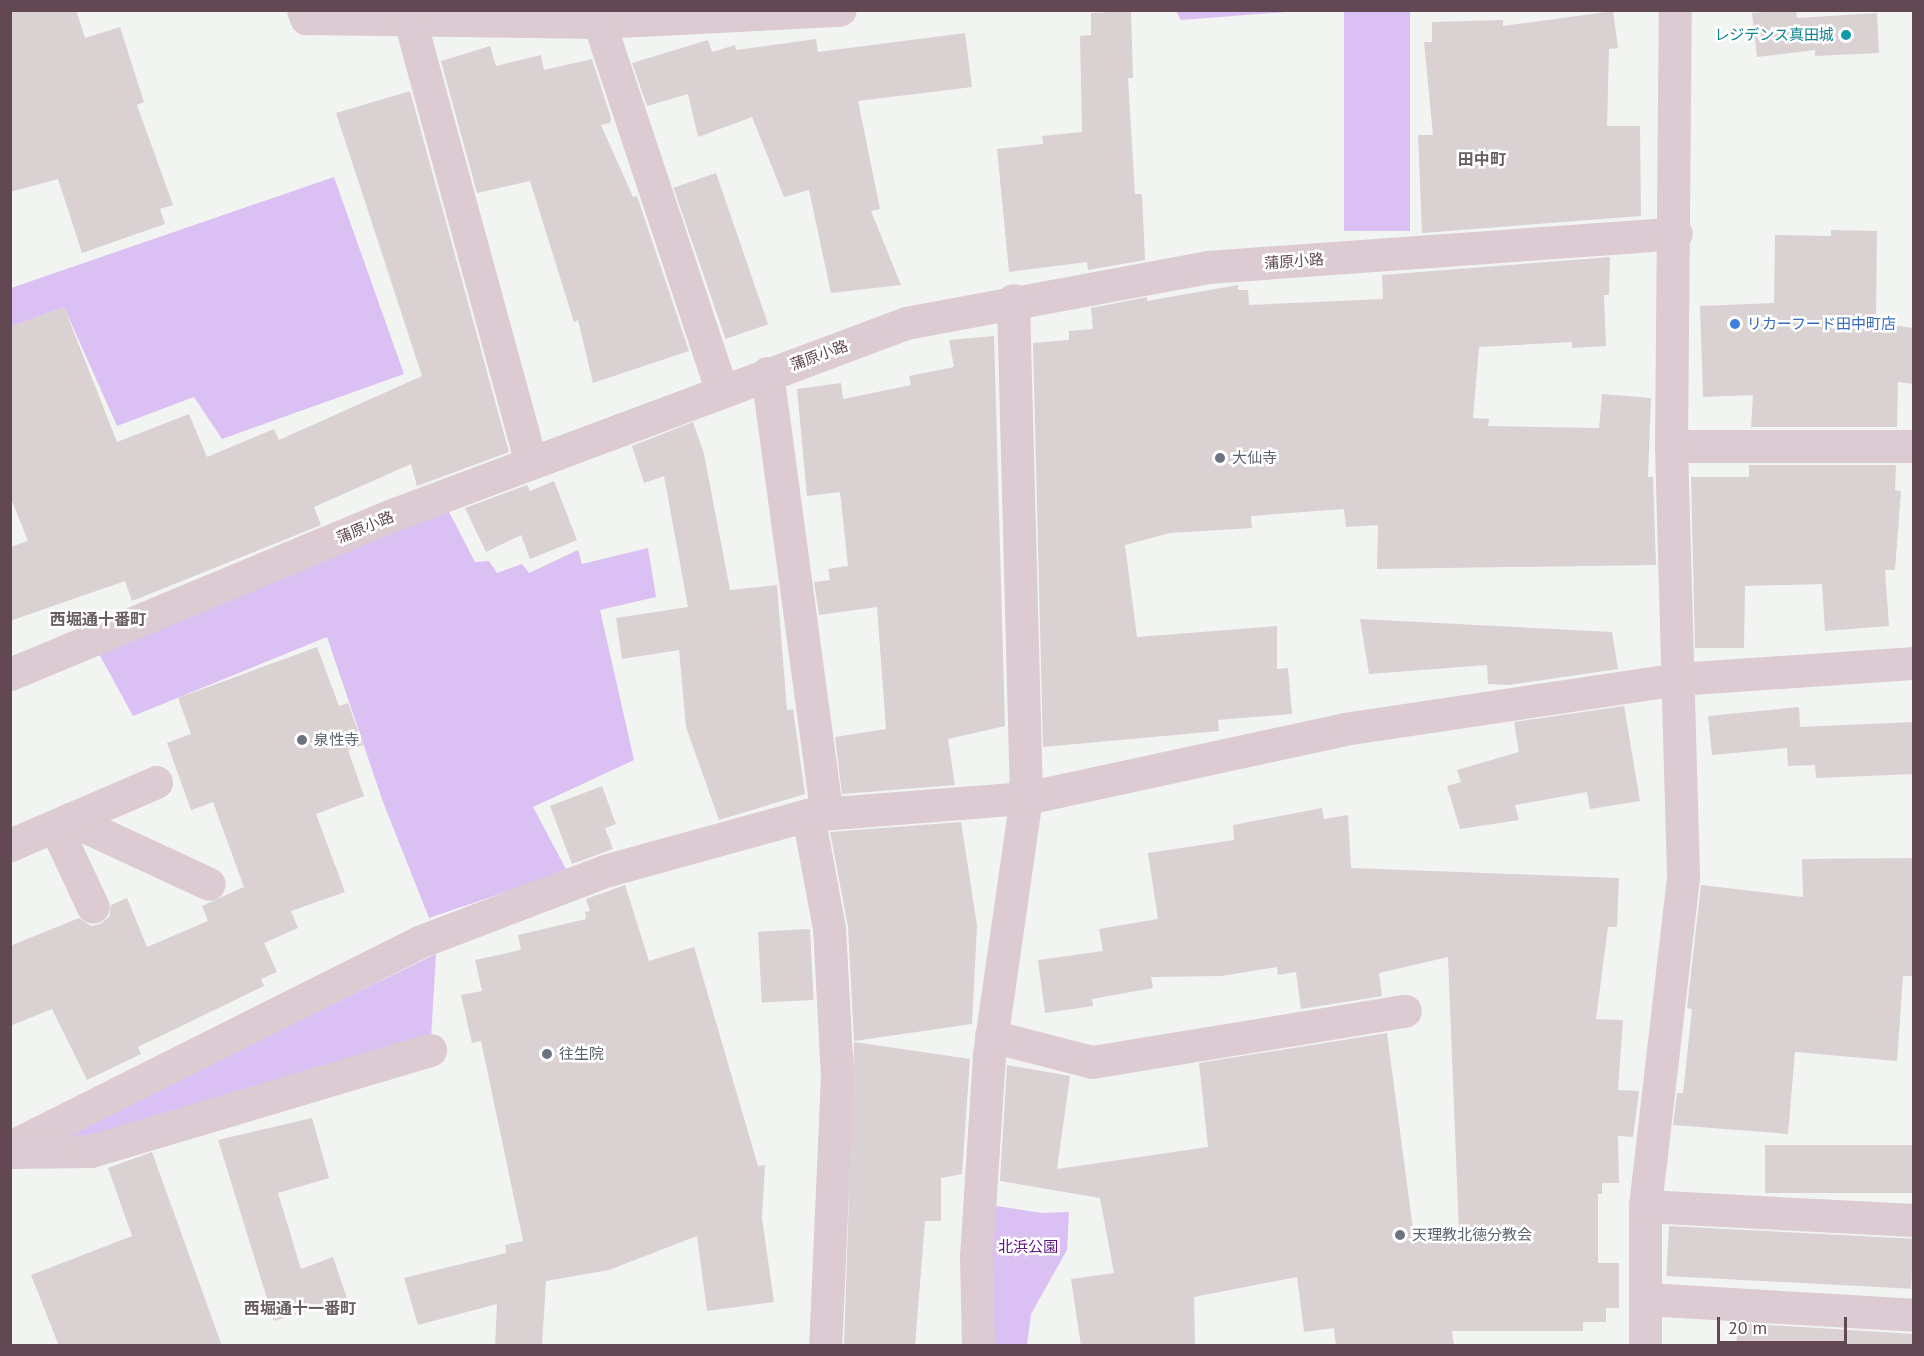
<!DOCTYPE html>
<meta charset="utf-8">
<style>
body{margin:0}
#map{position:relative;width:1924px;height:1356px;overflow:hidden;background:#f2f4f2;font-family:"PT Sans","Noto Sans JP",sans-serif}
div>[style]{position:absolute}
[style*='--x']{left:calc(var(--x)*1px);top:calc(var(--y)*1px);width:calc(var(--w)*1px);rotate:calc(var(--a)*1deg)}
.green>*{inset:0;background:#dbc0f3;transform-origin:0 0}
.building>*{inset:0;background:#dad1d3;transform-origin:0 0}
.minor>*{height:33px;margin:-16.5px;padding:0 16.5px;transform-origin:16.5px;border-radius:16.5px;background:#dccbd2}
.dots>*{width:16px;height:16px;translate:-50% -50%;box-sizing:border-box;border:3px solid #fff;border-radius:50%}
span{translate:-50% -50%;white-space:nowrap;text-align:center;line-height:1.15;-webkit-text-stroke:5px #fff;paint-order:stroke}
.culture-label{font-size:15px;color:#0d838f}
.right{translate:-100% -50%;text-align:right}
.street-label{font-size:15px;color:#614852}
.shop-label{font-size:15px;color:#366cbe}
.left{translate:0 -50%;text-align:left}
.worship-label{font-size:15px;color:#5b616d}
.park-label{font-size:15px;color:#5f128a}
.neighbourhood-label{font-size:16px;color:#685e61;font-weight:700}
.frame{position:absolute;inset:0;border:12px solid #614852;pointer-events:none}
.scale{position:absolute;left:1717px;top:1317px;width:130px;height:27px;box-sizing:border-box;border:3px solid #614852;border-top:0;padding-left:8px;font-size:18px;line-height:21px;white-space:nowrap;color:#614852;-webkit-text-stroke:4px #fff;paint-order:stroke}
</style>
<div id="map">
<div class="green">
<div style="clip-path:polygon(1176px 11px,1299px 11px,1181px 20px)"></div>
<div style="left:1344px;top:11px;width:66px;height:220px"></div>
<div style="clip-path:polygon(334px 177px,404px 374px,222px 439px,194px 397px,117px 426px,64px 307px,11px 327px,11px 288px)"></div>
<div style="clip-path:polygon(446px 506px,475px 562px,489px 561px,497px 573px,522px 564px,529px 573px,578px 550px,582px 564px,648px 548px,656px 597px,600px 610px,634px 760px,533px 807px,567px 871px,429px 918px,383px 802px,327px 637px,133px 716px,98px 652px)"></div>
<div style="clip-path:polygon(436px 954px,431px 1038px,72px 1147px,68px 1133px)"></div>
<div style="clip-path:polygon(990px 1205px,1042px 1213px,1069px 1212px,1067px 1250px,1031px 1314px,1027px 1345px,993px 1345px)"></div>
</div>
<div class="building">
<div style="clip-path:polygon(10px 10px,76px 10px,85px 38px,120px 27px,144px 102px,137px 105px,173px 205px,160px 209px,165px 224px,82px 253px,58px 179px,10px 192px)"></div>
<div style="clip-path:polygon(1796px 10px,1797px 18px,1877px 13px,1879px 53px,1815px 56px,1815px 50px,1757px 57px,1752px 13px)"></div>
<div style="clip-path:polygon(1131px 11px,1133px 78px,1128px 78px,1135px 194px,1142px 194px,1145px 260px,1088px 270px,1087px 262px,1009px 272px,997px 149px,1043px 144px,1042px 136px,1082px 132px,1080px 36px,1091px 35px,1091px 13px)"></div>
<div style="clip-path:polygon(1613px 11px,1618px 48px,1609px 49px,1607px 126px,1640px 126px,1641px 216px,1422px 233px,1418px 135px,1433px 135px,1424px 42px,1432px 42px,1432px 22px,1503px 20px,1503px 26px)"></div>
<div style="clip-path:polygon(965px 33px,972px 87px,858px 101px,880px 209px,871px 211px,901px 285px,831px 293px,809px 190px,784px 197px,752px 117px,698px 137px,688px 94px,647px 106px,632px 63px,708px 40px,712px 52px,735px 45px,736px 50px,816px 39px,818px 52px)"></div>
<div style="clip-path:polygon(490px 46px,496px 66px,541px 55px,544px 70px,592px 59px,611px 118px,610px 123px,601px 125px,633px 197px,637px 196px,689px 351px,593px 383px,578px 320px,574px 322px,530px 181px,477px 193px,441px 61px)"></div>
<div style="clip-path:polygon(410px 91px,509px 452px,417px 486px,411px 464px,314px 507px,321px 525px,132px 601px,125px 581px,10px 621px,10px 547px,28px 541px,10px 496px,10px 327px,64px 307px,117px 442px,189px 414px,207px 457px,274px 429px,279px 440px,422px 376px,336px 113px)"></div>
<div style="left:716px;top:173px;width:160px;height:45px;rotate:71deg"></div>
<div style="clip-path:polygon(1831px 230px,1877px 231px,1876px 323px,1914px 328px,1914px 384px,1898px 382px,1897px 427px,1751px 427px,1753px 395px,1703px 397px,1700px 306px,1774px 303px,1775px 235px,1831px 236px)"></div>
<div style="clip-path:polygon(1610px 257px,1609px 295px,1604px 295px,1606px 346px,1572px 348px,1572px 342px,1479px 347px,1473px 418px,1489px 419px,1488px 426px,1599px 428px,1602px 394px,1651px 398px,1648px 477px,1653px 477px,1656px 565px,1377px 569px,1378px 525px,1346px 527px,1344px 509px,1251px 516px,1252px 528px,1170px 533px,1125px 545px,1137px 637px,1277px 626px,1277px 669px,1288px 668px,1292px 714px,1218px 720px,1219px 731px,1043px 747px,1033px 343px,1069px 340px,1069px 331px,1093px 329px,1091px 308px,1147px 297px,1147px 301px,1238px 285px,1238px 290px,1248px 290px,1249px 305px,1383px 299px,1382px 275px)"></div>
<div style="clip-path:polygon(994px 336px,1005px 726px,948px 739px,955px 785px,842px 794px,835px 737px,886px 729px,877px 607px,819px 615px,814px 582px,830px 580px,828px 569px,848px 566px,840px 492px,807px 496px,797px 389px,841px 383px,843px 399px,911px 385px,909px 376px,954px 367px,949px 340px)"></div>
<div style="clip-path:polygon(693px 422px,704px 454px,730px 590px,777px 585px,787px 710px,793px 709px,805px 794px,719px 820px,686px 727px,679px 650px,622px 659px,616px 618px,688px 607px,664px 476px,644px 483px,632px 446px)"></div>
<div style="clip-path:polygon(1749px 465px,1896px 465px,1895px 490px,1901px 491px,1895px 570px,1885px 570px,1889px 626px,1825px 631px,1822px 584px,1745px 586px,1744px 648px,1695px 648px,1691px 477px,1749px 477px)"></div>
<div style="clip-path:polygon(554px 481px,577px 540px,530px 559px,521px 535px,486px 552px,465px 508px,527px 485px,530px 491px)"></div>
<div style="clip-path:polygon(1360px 619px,1612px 632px,1618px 669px,1508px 685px,1488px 684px,1487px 665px,1369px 674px)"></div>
<div style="clip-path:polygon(317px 647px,339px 706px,348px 703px,363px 745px,348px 750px,364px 796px,316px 814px,345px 892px,291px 911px,298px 928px,264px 943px,277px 972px,261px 979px,264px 986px,138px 1047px,141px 1054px,87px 1080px,52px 1009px,10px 1026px,10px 946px,79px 918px,91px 926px,100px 924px,109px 917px,111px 905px,127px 898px,147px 947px,208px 921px,202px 906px,244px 887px,213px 802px,191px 810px,167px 743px,191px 734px,178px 698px)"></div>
<div style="clip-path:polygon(1624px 706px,1640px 801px,1590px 809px,1587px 792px,1515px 805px,1519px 820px,1460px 829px,1447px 786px,1461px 782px,1457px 770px,1519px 752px,1514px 722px)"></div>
<div style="clip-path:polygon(1799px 707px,1800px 727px,1914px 722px,1914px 774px,1816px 778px,1815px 765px,1788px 766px,1787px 748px,1712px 755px,1708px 716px)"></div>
<div style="clip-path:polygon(602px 786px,616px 824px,605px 828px,613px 849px,572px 864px,550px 806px)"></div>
<div style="clip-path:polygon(1322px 808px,1324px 819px,1348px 815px,1351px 868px,1619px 878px,1617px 927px,1608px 927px,1596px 1019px,1623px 1020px,1618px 1090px,1639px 1091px,1633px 1137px,1618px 1136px,1619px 1183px,1602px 1183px,1602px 1194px,1598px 1194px,1598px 1263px,1619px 1263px,1619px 1308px,1606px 1308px,1606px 1322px,1583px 1322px,1583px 1331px,1452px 1331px,1454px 1346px,1336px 1346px,1334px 1328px,1304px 1332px,1297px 1277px,1194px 1297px,1195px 1346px,1081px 1346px,1071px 1279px,1114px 1273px,1100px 1198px,1000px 1181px,1007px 1065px,1070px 1076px,1057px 1169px,1208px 1147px,1199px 1063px,1387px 1033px,1414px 1237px,1459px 1233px,1448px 957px,1379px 973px,1382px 996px,1301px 1009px,1296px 972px,1278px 975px,1277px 967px,1221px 976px,1151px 977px,1153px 988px,1092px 999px,1093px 1006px,1045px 1013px,1038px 960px,1103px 951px,1099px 929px,1158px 919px,1148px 853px,1234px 840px,1233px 825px)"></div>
<div style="clip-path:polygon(961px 822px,977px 925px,972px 1024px,854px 1041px,848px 927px,830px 832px)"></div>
<div style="clip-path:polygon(1914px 858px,1914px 976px,1903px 976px,1897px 1061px,1795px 1052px,1788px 1134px,1673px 1125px,1677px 1093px,1683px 1093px,1692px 1009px,1687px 1008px,1701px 885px,1803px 897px,1802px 859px)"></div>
<div style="clip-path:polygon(625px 885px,649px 961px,694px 947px,758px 1166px,765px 1165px,762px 1218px,774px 1302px,707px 1311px,697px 1236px,609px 1270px,546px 1281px,542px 1346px,495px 1346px,497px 1304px,418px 1325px,404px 1278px,506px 1253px,505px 1245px,523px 1241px,481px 1041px,472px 1043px,461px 995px,482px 991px,475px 960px,521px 950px,518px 935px,586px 919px,585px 912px,590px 911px,586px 899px)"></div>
<div style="left:810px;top:929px;width:71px;height:52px;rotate:87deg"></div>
<div style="clip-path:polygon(854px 1042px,970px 1059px,962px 1174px,941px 1178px,941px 1221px,925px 1221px,915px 1346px,844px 1346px)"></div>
<div style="clip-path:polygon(312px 1118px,329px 1178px,278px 1193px,301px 1269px,333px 1257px,347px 1298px,274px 1321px,218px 1140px)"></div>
<div style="left:1765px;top:1145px;width:149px;height:48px"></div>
<div style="clip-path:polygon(152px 1152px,222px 1346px,59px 1346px,31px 1275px,132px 1236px,108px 1168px)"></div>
<div style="left:1669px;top:1226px;width:245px;height:50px;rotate:3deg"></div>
<div style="clip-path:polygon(1738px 1323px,1914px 1334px,1914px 1346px,1736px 1346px)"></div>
</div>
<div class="minor">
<div style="--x:303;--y:10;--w:9;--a:69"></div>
<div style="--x:306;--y:18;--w:293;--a:0.8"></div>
<div style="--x:599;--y:22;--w:241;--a:-2.9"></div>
<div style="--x:409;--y:17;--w:461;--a:74.7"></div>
<div style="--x:599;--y:22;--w:387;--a:71.6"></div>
<div style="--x:767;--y:373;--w:443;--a:82.3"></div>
<div style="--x:1671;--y:446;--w:243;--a:0"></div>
<div style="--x:10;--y:674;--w:417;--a:-22.6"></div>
<div style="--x:395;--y:514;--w:546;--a:-20.49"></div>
<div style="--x:906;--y:323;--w:306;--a:-10.5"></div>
<div style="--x:1207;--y:267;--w:470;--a:-4.1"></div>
<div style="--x:808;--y:815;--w:115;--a:79.5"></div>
<div style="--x:829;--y:928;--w:147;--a:86.9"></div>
<div style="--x:837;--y:1075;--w:271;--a:92.5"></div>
<div style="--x:69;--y:819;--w:154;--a:24.9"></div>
<div style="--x:55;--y:826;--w:89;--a:64.9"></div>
<div style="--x:10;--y:845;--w:159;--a:-23.3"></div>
<div style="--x:991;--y:1036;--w:104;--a:14.4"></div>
<div style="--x:1092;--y:1062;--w:317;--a:-9.3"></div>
<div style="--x:10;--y:1147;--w:457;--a:-26.6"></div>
<div style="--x:419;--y:942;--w:202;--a:-20.9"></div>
<div style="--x:608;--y:870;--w:207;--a:-15.4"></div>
<div style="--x:808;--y:815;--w:219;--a:-4.5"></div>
<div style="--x:1026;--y:798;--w:325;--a:-12.2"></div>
<div style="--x:1344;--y:729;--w:338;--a:-8.5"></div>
<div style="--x:1678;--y:679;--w:237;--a:-3.9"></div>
<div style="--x:10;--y:1152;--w:81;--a:-0.7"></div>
<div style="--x:91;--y:1151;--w:354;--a:-16.6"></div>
<div style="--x:1645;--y:1206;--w:269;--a:3"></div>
<div style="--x:1647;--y:1299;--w:267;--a:3.4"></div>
<div style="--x:978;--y:1346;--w:90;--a:-91.3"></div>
<div style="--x:976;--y:1256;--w:202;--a:-86.3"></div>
<div style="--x:989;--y:1054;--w:259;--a:-81.8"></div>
<div style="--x:1026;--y:798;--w:498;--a:-91.5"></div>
<div style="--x:1645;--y:1346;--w:140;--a:-90"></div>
<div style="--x:1645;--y:1206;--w:332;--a:-83.4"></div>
<div style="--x:1683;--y:876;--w:430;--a:-91.6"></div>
<div style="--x:1671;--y:446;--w:436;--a:-89.5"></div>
</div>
<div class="dots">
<div style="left:1846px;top:35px;background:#0f9aa8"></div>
<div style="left:1735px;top:324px;background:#3f7fe0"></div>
<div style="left:1220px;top:458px;background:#6b7280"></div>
<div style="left:302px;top:740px;background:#6b7280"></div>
<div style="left:547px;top:1054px;background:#6b7280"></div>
<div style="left:1400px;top:1235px;background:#6b7280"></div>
</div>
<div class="culture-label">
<span class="right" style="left:1834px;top:35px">レジデンス真田城</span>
</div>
<div class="street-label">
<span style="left:1294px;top:261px;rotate:-4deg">蒲原小路</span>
<span style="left:819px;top:355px;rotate:-20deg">蒲原小路</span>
<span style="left:365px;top:527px;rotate:-22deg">蒲原小路</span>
</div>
<div class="shop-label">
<span class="left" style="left:1747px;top:324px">リカーフード田中町店</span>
</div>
<div class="worship-label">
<span class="left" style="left:1232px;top:458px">大仙寺</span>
<span class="left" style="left:314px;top:740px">泉性寺</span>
<span class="left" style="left:559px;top:1054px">往生院</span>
<span class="left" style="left:1412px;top:1235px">天理教北徳分教会</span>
</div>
<div class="park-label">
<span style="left:1028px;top:1247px">北浜公園</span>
</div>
<div class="neighbourhood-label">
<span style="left:1482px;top:159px">田中町</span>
<span style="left:98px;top:619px">西堀通十番町</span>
<span style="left:300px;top:1308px">西堀通十一番町</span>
</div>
<div class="frame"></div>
<div class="scale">20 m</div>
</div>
